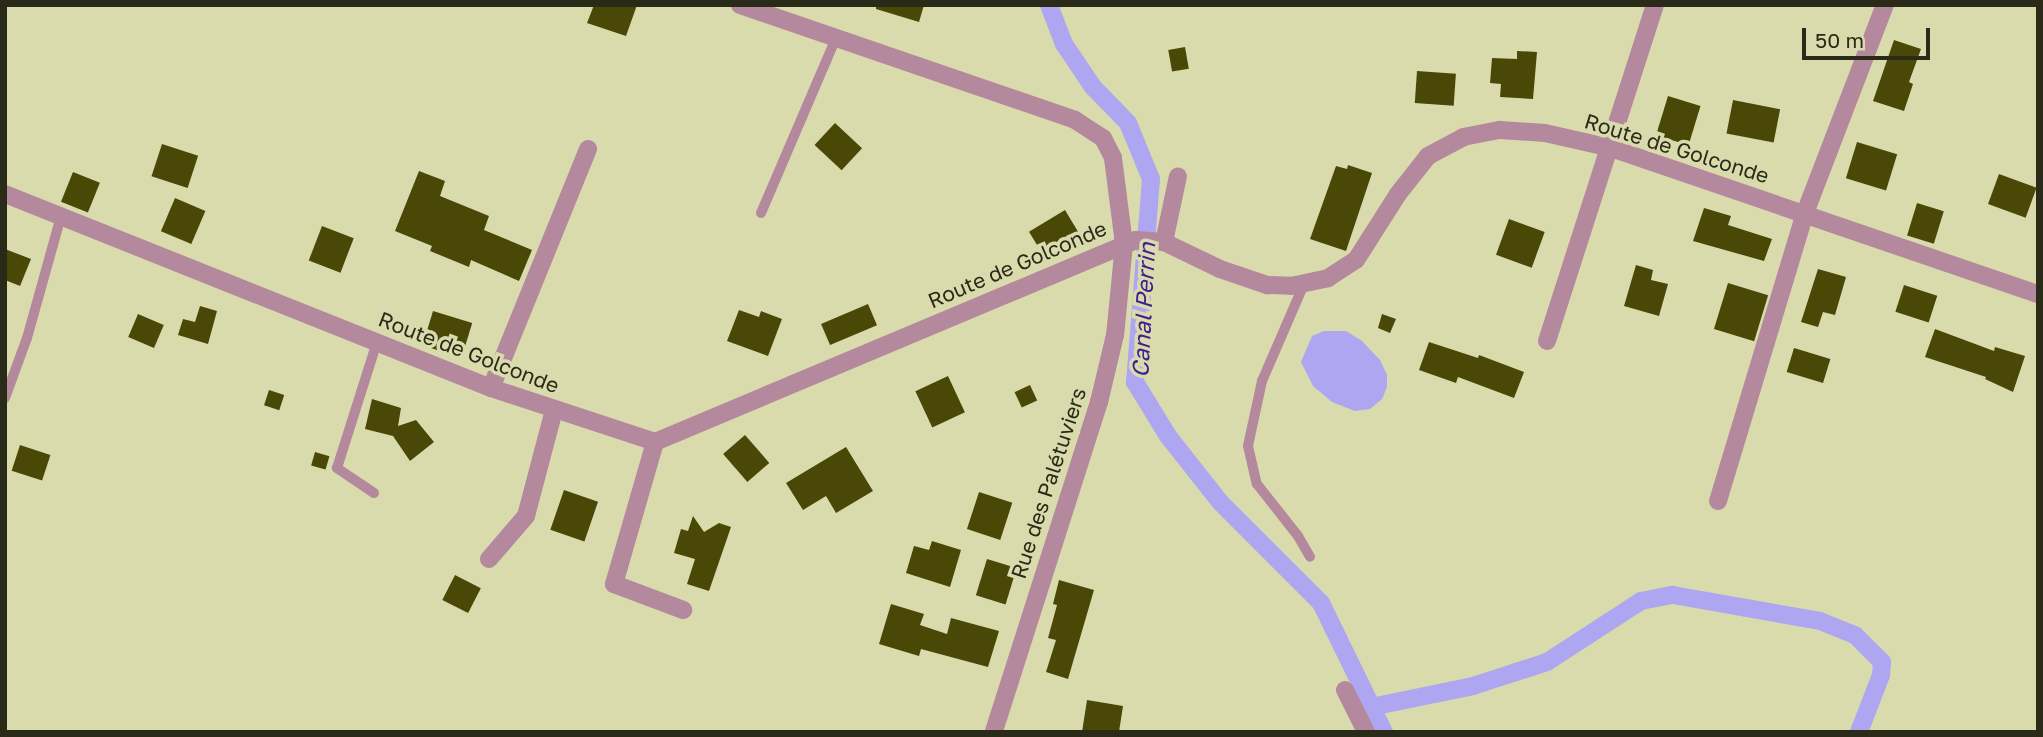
<!DOCTYPE html>
<meta charset="utf-8">
<style>
body{margin:0}
#map{position:relative;width:2043px;height:737px;overflow:hidden;background:#dadbad;font-family:"Golos Text",sans-serif}
div>[style]{position:absolute}
[style*='--x']{left:calc(var(--x)*1px);top:calc(var(--y)*1px);width:calc(var(--w)*1px);rotate:calc(var(--a)*1deg)}
.water>*{inset:0;background:#aea6f1}
.canal>*{height:18px;margin:-9px;padding:0 9px;transform-origin:9px;border-radius:9px;background:#aea6f1}
.building>*{inset:0;background:#494807;transform-origin:0 0}
.service>*{height:10px;margin:-5px;padding:0 5px;transform-origin:5px;border-radius:5px;background:#b4889d}
.minor>*{height:18px;margin:-9px;padding:0 9px;transform-origin:9px;border-radius:9px;background:#b4889d}
span{translate:-50% -50%;white-space:nowrap;text-align:center;line-height:1.15;-webkit-text-stroke:7px #dadbad;paint-order:stroke}
.street-label{font-size:21px;color:#2a2a18}
.water-label{font-size:23px;color:#41228d;font-style:italic}
.frame{position:absolute;inset:0;border:7px solid #2a2a18;pointer-events:none}
.scale{position:absolute;left:1802px;top:28px;width:128px;height:32px;box-sizing:border-box;border:4px solid #2a2a18;border-top:0;padding-left:9px;font-size:21px;line-height:24px;white-space:nowrap;color:#2a2a18;-webkit-text-stroke:5px #dadbad;paint-order:stroke}
</style>
<div id="map">
<div class="water">
<div style="clip-path:polygon(1324px 331px,1346px 331px,1362px 341px,1380px 360px,1387px 375px,1387px 387px,1382px 399px,1370px 409px,1355px 411px,1332px 402px,1313px 386px,1301px 362px,1312px 336px)"></div>
</div>
<div class="canal">
<div style="--x:1049;--y:5;--w:42;--a:69"></div>
<div style="--x:1064;--y:44;--w:52;--a:56"></div>
<div style="--x:1093;--y:87;--w:50;--a:45.8"></div>
<div style="--x:1128;--y:123;--w:61;--a:67.7"></div>
<div style="--x:1151;--y:179;--w:204;--a:94.5"></div>
<div style="--x:1135;--y:382;--w:63;--a:58.6"></div>
<div style="--x:1168;--y:436;--w:85;--a:51.7"></div>
<div style="--x:1221;--y:503;--w:141;--a:45"></div>
<div style="--x:1321;--y:603;--w:144;--a:64"></div>
<div style="--x:1371;--y:707;--w:104;--a:-11.6"></div>
<div style="--x:1473;--y:686;--w:78;--a:-18"></div>
<div style="--x:1547;--y:662;--w:112;--a:-33"></div>
<div style="--x:1641;--y:601;--w:33;--a:-11"></div>
<div style="--x:1673;--y:595;--w:149;--a:10"></div>
<div style="--x:1820;--y:621;--w:38;--a:22"></div>
<div style="--x:1855;--y:635;--w:38;--a:45"></div>
<div style="--x:1882;--y:662;--w:13;--a:94"></div>
<div style="--x:1881;--y:675;--w:61;--a:111.1"></div>
</div>
<div class="building">
<div style="clip-path:polygon(594px 5px,637px 5px,626px 36px,587px 23px)"></div>
<div style="clip-path:polygon(876px 5px,924px 5px,919px 22px,876px 9px)"></div>
<div style="clip-path:polygon(1894px 40px,1921px 49px,1909px 82px,1913px 84px,1904px 111px,1873px 101px)"></div>
<div style="left:1185px;top:47px;width:22px;height:17px;rotate:80deg"></div>
<div style="clip-path:polygon(1517px 51px,1537px 52px,1533px 99px,1500px 97px,1501px 84px,1490px 83px,1492px 58px,1517px 59px)"></div>
<div style="left:1417px;top:71px;width:39px;height:32px;rotate:4deg"></div>
<div style="left:1668px;top:96px;width:34px;height:41px;rotate:17deg"></div>
<div style="left:1733px;top:100px;width:48px;height:34px;rotate:11deg"></div>
<div style="left:835px;top:123px;width:37px;height:30px;rotate:43deg"></div>
<div style="left:1857px;top:142px;width:42px;height:38px;rotate:17deg"></div>
<div style="left:162px;top:144px;width:38px;height:34px;rotate:18deg"></div>
<div style="clip-path:polygon(1348px 165px,1372px 173px,1346px 251px,1310px 239px,1336px 166px,1347px 169px)"></div>
<div style="clip-path:polygon(419px 171px,445px 181px,440px 196px,489px 216px,484px 230px,532px 250px,519px 281px,471px 260px,469px 267px,430px 251px,432px 246px,395px 231px)"></div>
<div style="left:73px;top:172px;width:29px;height:32px;rotate:22deg"></div>
<div style="left:1999px;top:174px;width:40px;height:32px;rotate:20deg"></div>
<div style="left:175px;top:198px;width:33px;height:36px;rotate:23deg"></div>
<div style="left:1917px;top:203px;width:28px;height:34px;rotate:17deg"></div>
<div style="clip-path:polygon(1704px 208px,1731px 216px,1728px 225px,1772px 239px,1764px 261px,1693px 241px)"></div>
<div style="left:1065px;top:210px;width:35px;height:42px;rotate:59deg"></div>
<div style="left:1509px;top:219px;width:38px;height:38px;rotate:20deg"></div>
<div style="left:322px;top:226px;width:34px;height:37px;rotate:21deg"></div>
<div style="clip-path:polygon(5px 249px,31px 259px,20px 286px,5px 280px)"></div>
<div style="clip-path:polygon(1636px 265px,1653px 270px,1651px 280px,1668px 284px,1659px 316px,1624px 306px)"></div>
<div style="clip-path:polygon(1818px 269px,1846px 277px,1835px 315px,1823px 312px,1818px 327px,1801px 322px)"></div>
<div style="left:1728px;top:283px;width:42px;height:48px;rotate:17deg"></div>
<div style="left:1904px;top:285px;width:35px;height:28px;rotate:18deg"></div>
<div style="left:868px;top:304px;width:23px;height:51px;rotate:67deg"></div>
<div style="clip-path:polygon(200px 306px,217px 311px,208px 344px,178px 335px,183px 319px,195px 322px)"></div>
<div style="clip-path:polygon(739px 310px,759px 317px,761px 311px,782px 319px,768px 356px,727px 341px)"></div>
<div style="left:433px;top:311px;width:41px;height:36px;rotate:17deg"></div>
<div style="left:138px;top:314px;width:28px;height:25px;rotate:23deg"></div>
<div style="clip-path:polygon(1382px 314px,1396px 319px,1390px 333px,1378px 328px)"></div>
<div style="clip-path:polygon(1935px 329px,1994px 351px,1995px 347px,2025px 356px,2013px 392px,1985px 379px,1986px 377px,1925px 357px)"></div>
<div style="clip-path:polygon(1429px 342px,1478px 358px,1479px 355px,1524px 372px,1514px 398px,1458px 377px,1456px 383px,1419px 370px)"></div>
<div style="left:1794px;top:348px;width:38px;height:25px;rotate:17deg"></div>
<div style="left:948px;top:376px;width:40px;height:36px;rotate:65deg"></div>
<div style="left:1030px;top:385px;width:17px;height:17px;rotate:65deg"></div>
<div style="left:269px;top:390px;width:16px;height:16px;rotate:18deg"></div>
<div style="clip-path:polygon(372px 399px,401px 408px,398px 426px,416px 420px,434px 442px,410px 461px,393px 436px,365px 429px)"></div>
<div style="left:745px;top:435px;width:37px;height:29px;rotate:49deg"></div>
<div style="left:20px;top:445px;width:32px;height:27px;rotate:18deg"></div>
<div style="clip-path:polygon(846px 447px,873px 491px,836px 513px,826px 496px,803px 510px,786px 483px)"></div>
<div style="left:315px;top:452px;width:15px;height:14px;rotate:16deg"></div>
<div style="left:564px;top:490px;width:36px;height:42px;rotate:19deg"></div>
<div style="left:979px;top:492px;width:35px;height:39px;rotate:18deg"></div>
<div style="clip-path:polygon(693px 516px,704px 532px,719px 523px,731px 527px,709px 591px,687px 584px,695px 559px,674px 553px,681px 529px,688px 531px)"></div>
<div style="clip-path:polygon(932px 541px,961px 550px,950px 587px,906px 573px,914px 546px,929px 550px)"></div>
<div style="left:987px;top:559px;width:31px;height:38px;rotate:17deg"></div>
<div style="left:455px;top:575px;width:29px;height:28px;rotate:27deg"></div>
<div style="clip-path:polygon(1059px 580px,1094px 590px,1068px 679px,1046px 672px,1056px 640px,1048px 638px,1057px 605px,1053px 604px)"></div>
<div style="clip-path:polygon(891px 604px,924px 614px,920px 625px,947px 634px,951px 618px,999px 631px,988px 667px,921px 649px,919px 656px,879px 644px)"></div>
<div style="clip-path:polygon(1087px 700px,1123px 706px,1119px 732px,1082px 732px)"></div>
</div>
<div class="service">
<div style="--x:761;--y:213;--w:190;--a:-66.8"></div>
<div style="--x:1304;--y:284;--w:106;--a:113.4"></div>
<div style="--x:1262;--y:381;--w:66;--a:102.2"></div>
<div style="--x:1248;--y:446;--w:39;--a:77"></div>
<div style="--x:1257;--y:484;--w:66;--a:51.7"></div>
<div style="--x:1298;--y:536;--w:24;--a:60"></div>
<div style="--x:5;--y:398;--w:64;--a:-69.9"></div>
<div style="--x:27;--y:338;--w:127;--a:-74.4"></div>
<div style="--x:374;--y:493;--w:45;--a:-146"></div>
<div style="--x:337;--y:468;--w:132;--a:-72.4"></div>
</div>
<div class="minor">
<div style="--x:740;--y:5;--w:354;--a:18.9"></div>
<div style="--x:1075;--y:120;--w:33;--a:33"></div>
<div style="--x:1103;--y:138;--w:22;--a:63"></div>
<div style="--x:1113;--y:158;--w:87;--a:82.7"></div>
<div style="--x:1124;--y:244;--w:91;--a:95.6"></div>
<div style="--x:1115;--y:335;--w:69;--a:103.4"></div>
<div style="--x:1099;--y:402;--w:346;--a:107.7"></div>
<div style="--x:5;--y:194;--w:523;--a:21.76"></div>
<div style="--x:491;--y:388;--w:173;--a:18.2"></div>
<div style="--x:655;--y:442;--w:522;--a:-22.78"></div>
<div style="--x:1136;--y:240;--w:28;--a:4"></div>
<div style="--x:1164;--y:242;--w:62;--a:25.7"></div>
<div style="--x:1220;--y:269;--w:50;--a:18.8"></div>
<div style="--x:1267;--y:285;--w:24;--a:2"></div>
<div style="--x:1291;--y:286;--w:38;--a:-12"></div>
<div style="--x:1328;--y:278;--w:33;--a:-33"></div>
<div style="--x:1356;--y:260;--w:78;--a:-57.5"></div>
<div style="--x:1398;--y:194;--w:48;--a:-51.7"></div>
<div style="--x:1428;--y:156;--w:40;--a:-28"></div>
<div style="--x:1463;--y:137;--w:38;--a:-11"></div>
<div style="--x:1500;--y:130;--w:45;--a:3.8"></div>
<div style="--x:1545;--y:133;--w:68;--a:12.8"></div>
<div style="--x:1611;--y:148;--w:451;--a:18.9"></div>
<div style="--x:1164;--y:242;--w:67;--a:-78"></div>
<div style="--x:1547;--y:341;--w:353;--a:-72.2"></div>
<div style="--x:491;--y:388;--w:258;--a:-67.9"></div>
<div style="--x:655;--y:442;--w:148;--a:106.1"></div>
<div style="--x:614;--y:584;--w:74;--a:20.6"></div>
<div style="--x:1718;--y:501;--w:301;--a:-73.2"></div>
<div style="--x:1805;--y:213;--w:223;--a:-69"></div>
<div style="--x:489;--y:559;--w:57;--a:-49.3"></div>
<div style="--x:526;--y:516;--w:110;--a:-75.2"></div>
<div style="--x:1345;--y:690;--w:47;--a:63.4"></div>
</div>
<div class="street-label">
<span style="left:1677px;top:148px;rotate:17deg">Route de Golconde</span>
<span style="left:1017px;top:264px;rotate:-23deg">Route de Golconde</span>
<span style="left:469px;top:352px;rotate:21deg">Route de Golconde</span>
<span style="left:1048px;top:483px;rotate:-72deg">Rue des Palétuviers</span>
</div>
<div class="water-label">
<span style="left:1143px;top:310px;rotate:-87deg">Canal Perrin</span>
</div>
<div class="frame"></div>
<div class="scale">50 m</div>
</div>
